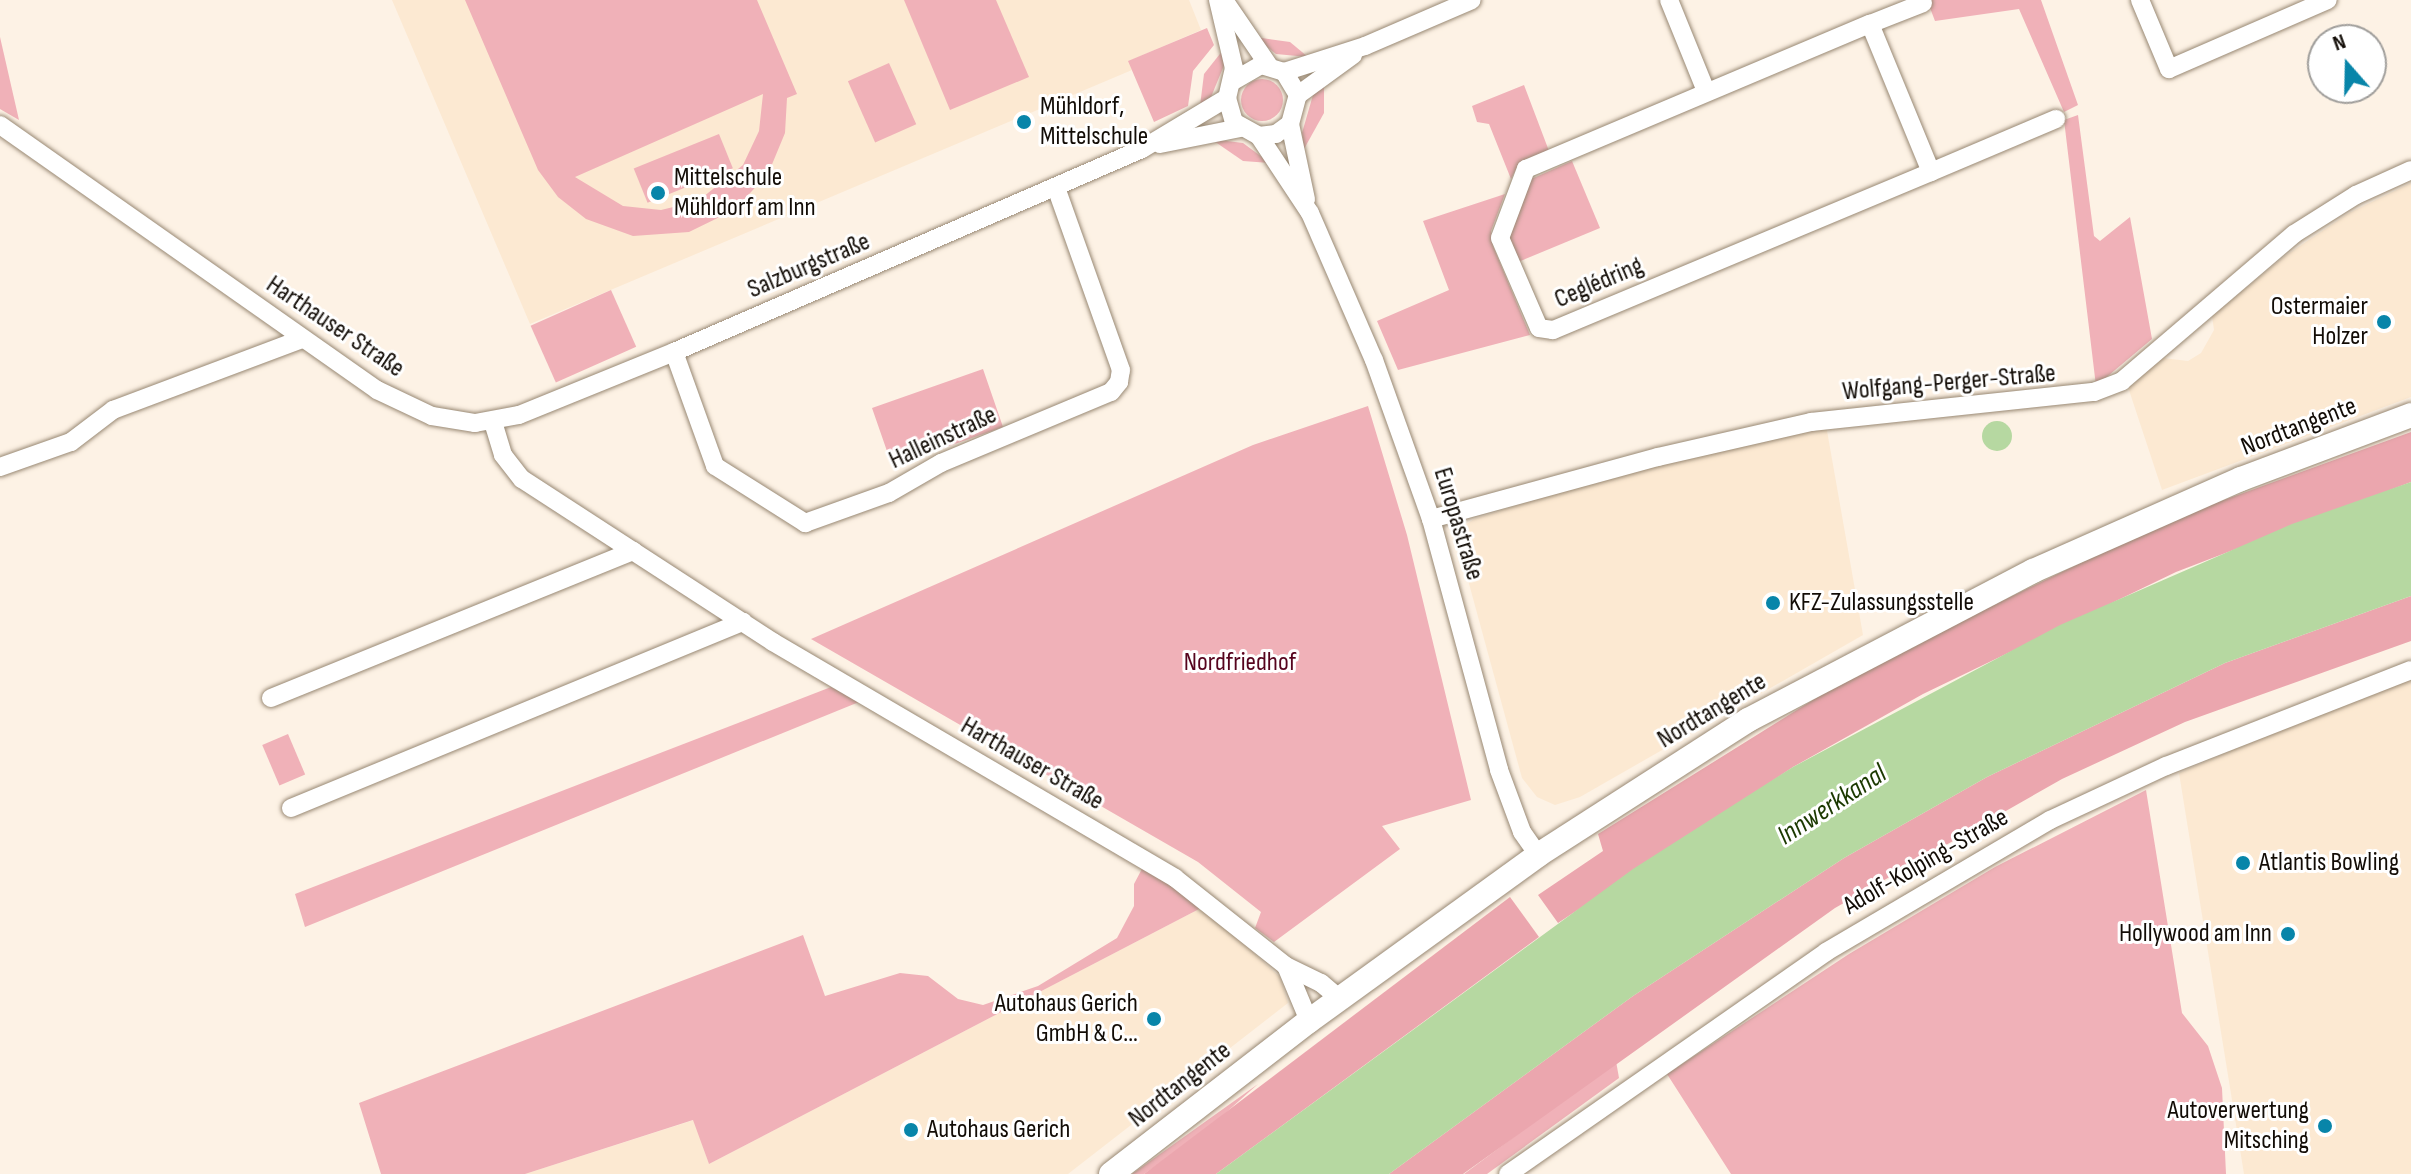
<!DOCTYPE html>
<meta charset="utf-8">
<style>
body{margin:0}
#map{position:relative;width:2411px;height:1174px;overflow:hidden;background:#fdf2e5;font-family:"Sofia Sans Condensed",sans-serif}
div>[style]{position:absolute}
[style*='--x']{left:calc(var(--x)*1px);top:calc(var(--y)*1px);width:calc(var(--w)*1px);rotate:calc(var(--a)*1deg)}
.built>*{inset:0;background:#fce9d2}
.green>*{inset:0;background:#f0b1b8;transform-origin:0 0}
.round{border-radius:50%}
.forest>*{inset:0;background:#eba6ae}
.water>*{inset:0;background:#b6d8a1}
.roads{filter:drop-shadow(0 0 2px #988873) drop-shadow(0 0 2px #988873)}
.minor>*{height:18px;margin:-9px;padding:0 9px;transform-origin:9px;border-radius:9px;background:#fff}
.secondary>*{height:24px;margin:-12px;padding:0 12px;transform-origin:12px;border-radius:12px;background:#fff}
.dots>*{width:22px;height:22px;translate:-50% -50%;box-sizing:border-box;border:4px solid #fff;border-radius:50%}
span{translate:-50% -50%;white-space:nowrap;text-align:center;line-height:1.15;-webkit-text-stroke:6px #fff;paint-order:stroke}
.poi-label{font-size:26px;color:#120c06}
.left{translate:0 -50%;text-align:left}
.right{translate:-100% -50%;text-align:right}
.street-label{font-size:26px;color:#120c06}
.park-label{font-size:26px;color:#56041e}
.water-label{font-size:28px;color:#1b3900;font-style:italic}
.north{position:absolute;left:2307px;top:24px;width:80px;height:80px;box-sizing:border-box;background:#fff;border:2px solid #a09e9b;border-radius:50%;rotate:340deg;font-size:22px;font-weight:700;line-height:32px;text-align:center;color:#120c06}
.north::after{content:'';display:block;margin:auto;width:28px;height:36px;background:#0885a9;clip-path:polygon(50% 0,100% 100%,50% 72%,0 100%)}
</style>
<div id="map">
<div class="built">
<div style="clip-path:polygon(392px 0,1189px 0,1201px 30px,1129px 61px,1132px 70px,530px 324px)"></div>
<div style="clip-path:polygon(2411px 183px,2411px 397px,2162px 490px,2127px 384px,2163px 358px,2188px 361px,2201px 353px,2214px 330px,2212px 316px,2285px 256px,2349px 213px)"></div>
<div style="clip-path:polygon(1826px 425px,1863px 635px,1580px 797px,1555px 805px,1537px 797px,1522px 778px,1459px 547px,1461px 528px,1474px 519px,1603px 478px)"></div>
<div style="clip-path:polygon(2411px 680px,2411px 1174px,2244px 1174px,2179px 773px,2328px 709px)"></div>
<div style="clip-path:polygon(1203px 907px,1280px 977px,1288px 1003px,1068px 1174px,525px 1174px,694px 1120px,709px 1164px)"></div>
</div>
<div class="green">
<div style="clip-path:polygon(evenodd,465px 0,757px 0,797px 94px,787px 98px,785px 133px,768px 174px,734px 210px,689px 232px,633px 236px,586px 219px,558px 197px,538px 170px,465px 0,763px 94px,759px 131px,743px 165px,698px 201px,661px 210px,623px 206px,575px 177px,763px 94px)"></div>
<div style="clip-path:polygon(904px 0,996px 0,1029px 77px,950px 110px)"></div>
<div style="clip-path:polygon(1927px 0,2041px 0,2078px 105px,2064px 112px,2019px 9px,1935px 21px)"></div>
<div style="clip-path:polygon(1207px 28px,1214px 45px,1193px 71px,1188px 106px,1154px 122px,1128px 61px)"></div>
<div style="clip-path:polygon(0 37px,19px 120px,0 109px)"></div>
<div style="clip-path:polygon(1255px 37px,1290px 42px,1308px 57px,1276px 54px)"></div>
<div style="clip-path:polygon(1223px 50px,1225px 63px,1211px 97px,1200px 106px,1204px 74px)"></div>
<div style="left:889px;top:63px;width:67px;height:45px;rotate:66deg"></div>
<div class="round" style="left:1241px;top:79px;width:42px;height:42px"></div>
<div style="clip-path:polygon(1324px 85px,1324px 113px,1304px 149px,1302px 133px,1313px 95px)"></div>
<div style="clip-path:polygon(1524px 85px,1549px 151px,1517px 167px,1511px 179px,1489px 124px,1477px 122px,1472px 106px)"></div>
<div style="clip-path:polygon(2078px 115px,2094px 236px,2100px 241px,2130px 217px,2152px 339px,2096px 386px,2064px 120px)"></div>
<div style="left:719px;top:134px;width:37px;height:92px;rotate:68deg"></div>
<div style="clip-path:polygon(1211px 139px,1243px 143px,1270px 163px,1243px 161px)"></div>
<div style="clip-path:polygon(1572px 161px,1600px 228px,1518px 262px,1509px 240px,1529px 180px)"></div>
<div style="clip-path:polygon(1505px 194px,1491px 231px,1493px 246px,1530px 335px,1398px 370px,1377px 321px,1449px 290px,1423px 221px)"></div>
<div style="left:611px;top:290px;width:62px;height:88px;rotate:66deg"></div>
<div style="clip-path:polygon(983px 369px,1003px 427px,938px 450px,934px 438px,888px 454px,872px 408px)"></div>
<div style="clip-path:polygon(1368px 406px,1407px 535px,1471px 800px,1382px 826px,1400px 849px,1274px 942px,1255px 928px,1261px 912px,1198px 862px,811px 639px,1253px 445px)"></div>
<div style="clip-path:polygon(831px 687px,859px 702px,305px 927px,295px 894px)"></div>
<div style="left:288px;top:734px;width:44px;height:28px;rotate:67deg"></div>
<div style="clip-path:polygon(2146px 790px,2182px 1013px,2208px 1046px,2222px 1088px,2226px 1174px,1731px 1174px,1667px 1074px,1849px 954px,1995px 867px)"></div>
<div style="clip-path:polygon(1144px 865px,1203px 907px,709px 1164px,693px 1120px,525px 1174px,381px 1174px,359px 1103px,803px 935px,825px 996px,900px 973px,928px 976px,958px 999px,983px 1005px,1038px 986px,1117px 938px,1134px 906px,1134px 884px)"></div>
<div style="clip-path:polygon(1616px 1061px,1619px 1078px,1487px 1174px,1464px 1174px)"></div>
<div style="clip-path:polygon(1258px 1084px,1203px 1133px,1144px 1174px,1132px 1174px)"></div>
</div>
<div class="forest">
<div style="clip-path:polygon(2411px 432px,2411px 482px,2176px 572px,1923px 694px,1793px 767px,1558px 923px,1538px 895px,1603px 851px,1598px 834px,1821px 695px,1932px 635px,2169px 520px)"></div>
<div style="clip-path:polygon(2411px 596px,2411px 641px,2185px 722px,2062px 779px,1835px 908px,1463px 1174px,1389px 1174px,1633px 996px,1844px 858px,1987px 777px,2225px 663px)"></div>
<div style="clip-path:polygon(1510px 897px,1539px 937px,1216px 1174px,1144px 1174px)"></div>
</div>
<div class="water">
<div class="round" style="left:1982px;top:421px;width:30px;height:30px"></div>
<div style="clip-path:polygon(2411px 482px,2411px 596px,2225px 663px,1987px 777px,1844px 858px,1633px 996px,1389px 1174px,1216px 1174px,1633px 869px,1793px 767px,2060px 625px,2292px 524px)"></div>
</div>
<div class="roads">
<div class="minor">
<div style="--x:1218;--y:0;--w:70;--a:76.8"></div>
<div style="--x:1234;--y:68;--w:31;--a:103"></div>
<div style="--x:1227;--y:98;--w:25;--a:74"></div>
<div style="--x:1234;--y:122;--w:29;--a:29"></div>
<div style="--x:1259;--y:136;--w:17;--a:-7"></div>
<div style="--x:1276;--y:134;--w:17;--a:-36"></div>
<div style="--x:1290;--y:124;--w:30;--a:-75"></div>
<div style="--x:1298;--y:95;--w:27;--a:-121"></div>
<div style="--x:1284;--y:72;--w:24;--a:-163"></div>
<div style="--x:1261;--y:65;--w:32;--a:150"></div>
<div style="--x:1224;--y:0;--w:80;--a:55.7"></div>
<div style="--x:1669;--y:0;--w:98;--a:67.9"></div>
<div style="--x:2140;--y:0;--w:75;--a:67.2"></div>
<div style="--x:2169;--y:69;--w:173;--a:-23.5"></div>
<div style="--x:1870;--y:24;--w:160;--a:67.6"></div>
<div style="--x:1931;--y:172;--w:410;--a:157.3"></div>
<div style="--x:1553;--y:330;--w:14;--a:-172"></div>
<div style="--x:1539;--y:328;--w:98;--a:-113.4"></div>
<div style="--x:1500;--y:238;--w:74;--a:-69.4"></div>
<div style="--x:1526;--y:169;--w:373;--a:-22.9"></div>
<div style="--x:1870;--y:24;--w:57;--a:-21.6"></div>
<div style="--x:1284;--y:72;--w:85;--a:-17.8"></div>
<div style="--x:1365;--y:46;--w:116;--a:-23.3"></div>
<div style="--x:1298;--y:95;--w:68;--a:-36"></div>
<div style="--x:1290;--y:124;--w:77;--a:78"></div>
<div style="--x:0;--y:125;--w:461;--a:35.1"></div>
<div style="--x:377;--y:390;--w:61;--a:25.3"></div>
<div style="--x:432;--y:416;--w:44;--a:9.2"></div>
<div style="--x:475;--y:423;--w:45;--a:-10.3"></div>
<div style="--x:519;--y:415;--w:167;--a:-22.1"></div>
<div style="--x:674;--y:352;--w:510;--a:-23.45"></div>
<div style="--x:1142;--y:149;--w:99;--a:-31"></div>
<div style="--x:1259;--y:136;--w:92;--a:56.5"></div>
<div style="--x:1310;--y:213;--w:160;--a:66.5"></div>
<div style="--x:1374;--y:360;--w:169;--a:70.3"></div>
<div style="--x:1431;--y:519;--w:260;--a:74.8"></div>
<div style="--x:1499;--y:770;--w:66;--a:69.6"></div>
<div style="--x:1522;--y:832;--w:28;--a:55"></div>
<div style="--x:1160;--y:144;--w:82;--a:-11.3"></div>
<div style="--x:1931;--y:172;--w:136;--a:-23"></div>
<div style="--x:674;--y:352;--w:121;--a:70.2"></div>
<div style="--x:715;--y:466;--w:107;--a:32.3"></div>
<div style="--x:805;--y:523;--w:89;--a:-19.7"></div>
<div style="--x:889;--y:493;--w:60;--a:-30"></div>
<div style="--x:941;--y:463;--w:184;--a:-22.7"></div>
<div style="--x:1111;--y:392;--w:13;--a:-51"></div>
<div style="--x:1119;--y:382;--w:12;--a:-81"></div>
<div style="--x:1121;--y:370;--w:194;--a:-109.6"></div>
<div style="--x:493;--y:422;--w:34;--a:73"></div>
<div style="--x:503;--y:455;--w:31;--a:52"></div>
<div style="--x:522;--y:479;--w:299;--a:33"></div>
<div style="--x:773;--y:642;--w:466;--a:30.4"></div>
<div style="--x:1175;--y:878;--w:142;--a:38.4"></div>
<div style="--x:1286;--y:966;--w:39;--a:26"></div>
<div style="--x:1321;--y:983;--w:23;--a:40"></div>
<div style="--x:0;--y:467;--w:75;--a:-19.4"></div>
<div style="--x:71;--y:442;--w:53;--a:-37.3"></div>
<div style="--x:113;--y:410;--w:202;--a:-20.6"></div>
<div style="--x:1431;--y:519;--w:235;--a:-15.3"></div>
<div style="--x:1658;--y:457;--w:157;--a:-12.9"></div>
<div style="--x:1811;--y:422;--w:285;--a:-6.1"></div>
<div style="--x:2094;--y:392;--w:30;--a:-21"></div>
<div style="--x:2122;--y:381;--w:226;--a:-40.5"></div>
<div style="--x:2294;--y:234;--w:73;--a:-32.2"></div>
<div style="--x:2356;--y:195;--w:60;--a:-24.4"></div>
<div style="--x:271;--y:698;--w:391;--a:-22.1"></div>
<div style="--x:291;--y:808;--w:489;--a:-22.4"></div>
<div style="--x:1286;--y:966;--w:60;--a:67.3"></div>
<div style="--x:1508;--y:1174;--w:388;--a:-34.9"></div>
<div style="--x:1826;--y:952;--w:260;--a:-30.5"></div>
<div style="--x:2050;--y:820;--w:128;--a:-25"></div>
<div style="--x:2166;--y:766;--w:263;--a:-21.4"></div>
</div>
<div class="secondary">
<div style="--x:1111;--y:1174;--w:250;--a:-37.7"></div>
<div style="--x:1309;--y:1021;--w:283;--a:-35.9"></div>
<div style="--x:1538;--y:855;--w:250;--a:-32.7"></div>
<div style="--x:1748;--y:720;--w:322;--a:-27.6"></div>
<div style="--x:2033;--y:571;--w:227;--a:-23.9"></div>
<div style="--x:2241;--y:479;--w:182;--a:-20.6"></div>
</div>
</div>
<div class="dots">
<div style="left:1024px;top:122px;background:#0885a9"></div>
<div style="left:658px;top:193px;background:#0885a9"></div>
<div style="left:2384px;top:322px;background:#0885a9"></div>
<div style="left:1773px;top:603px;background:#0885a9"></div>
<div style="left:2243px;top:863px;background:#0885a9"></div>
<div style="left:2288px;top:934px;background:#0885a9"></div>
<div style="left:1154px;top:1019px;background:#0885a9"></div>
<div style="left:2325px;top:1126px;background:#0885a9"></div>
<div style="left:911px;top:1130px;background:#0885a9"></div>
</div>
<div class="poi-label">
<span class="left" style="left:1040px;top:122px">Mühldorf,<br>Mittelschule</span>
<span class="left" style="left:674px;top:193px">Mittelschule<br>Mühldorf am Inn</span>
<span class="right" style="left:2368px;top:322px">Ostermaier<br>Holzer</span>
<span class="left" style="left:1789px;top:603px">KFZ-Zulassungsstelle</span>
<span class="left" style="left:2259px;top:863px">Atlantis Bowling</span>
<span class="right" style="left:2272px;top:934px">Hollywood am Inn</span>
<span class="right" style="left:1138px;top:1019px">Autohaus Gerich<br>GmbH &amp; C...</span>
<span class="right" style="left:2309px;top:1126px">Autoverwertung<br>Mitsching</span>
<span class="left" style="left:927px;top:1130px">Autohaus Gerich</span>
</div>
<div class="street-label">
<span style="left:809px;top:266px;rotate:-23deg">Salzburgstraße</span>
<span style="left:1599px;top:283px;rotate:-23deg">Ceglédring</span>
<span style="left:335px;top:327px;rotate:34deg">Harthauser Straße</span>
<span style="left:1949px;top:383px;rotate:-5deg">Wolfgang-Perger-Straße</span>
<span style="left:2299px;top:427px;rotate:-21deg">Nordtangente</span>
<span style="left:943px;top:438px;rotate:-25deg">Halleinstraße</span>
<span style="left:1458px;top:524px;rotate:73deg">Europastraße</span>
<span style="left:1712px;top:711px;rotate:-31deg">Nordtangente</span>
<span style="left:1032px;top:764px;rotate:30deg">Harthauser Straße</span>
<span style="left:1926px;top:862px;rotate:-30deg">Adolf-Kolping-Straße</span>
<span style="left:1180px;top:1085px;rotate:-38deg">Nordtangente</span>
</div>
<div class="park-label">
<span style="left:1240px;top:663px">Nordfriedhof</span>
</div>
<div class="water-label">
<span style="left:1832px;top:805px;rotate:-33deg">Innwerkkanal</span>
</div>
<div class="north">N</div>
</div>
